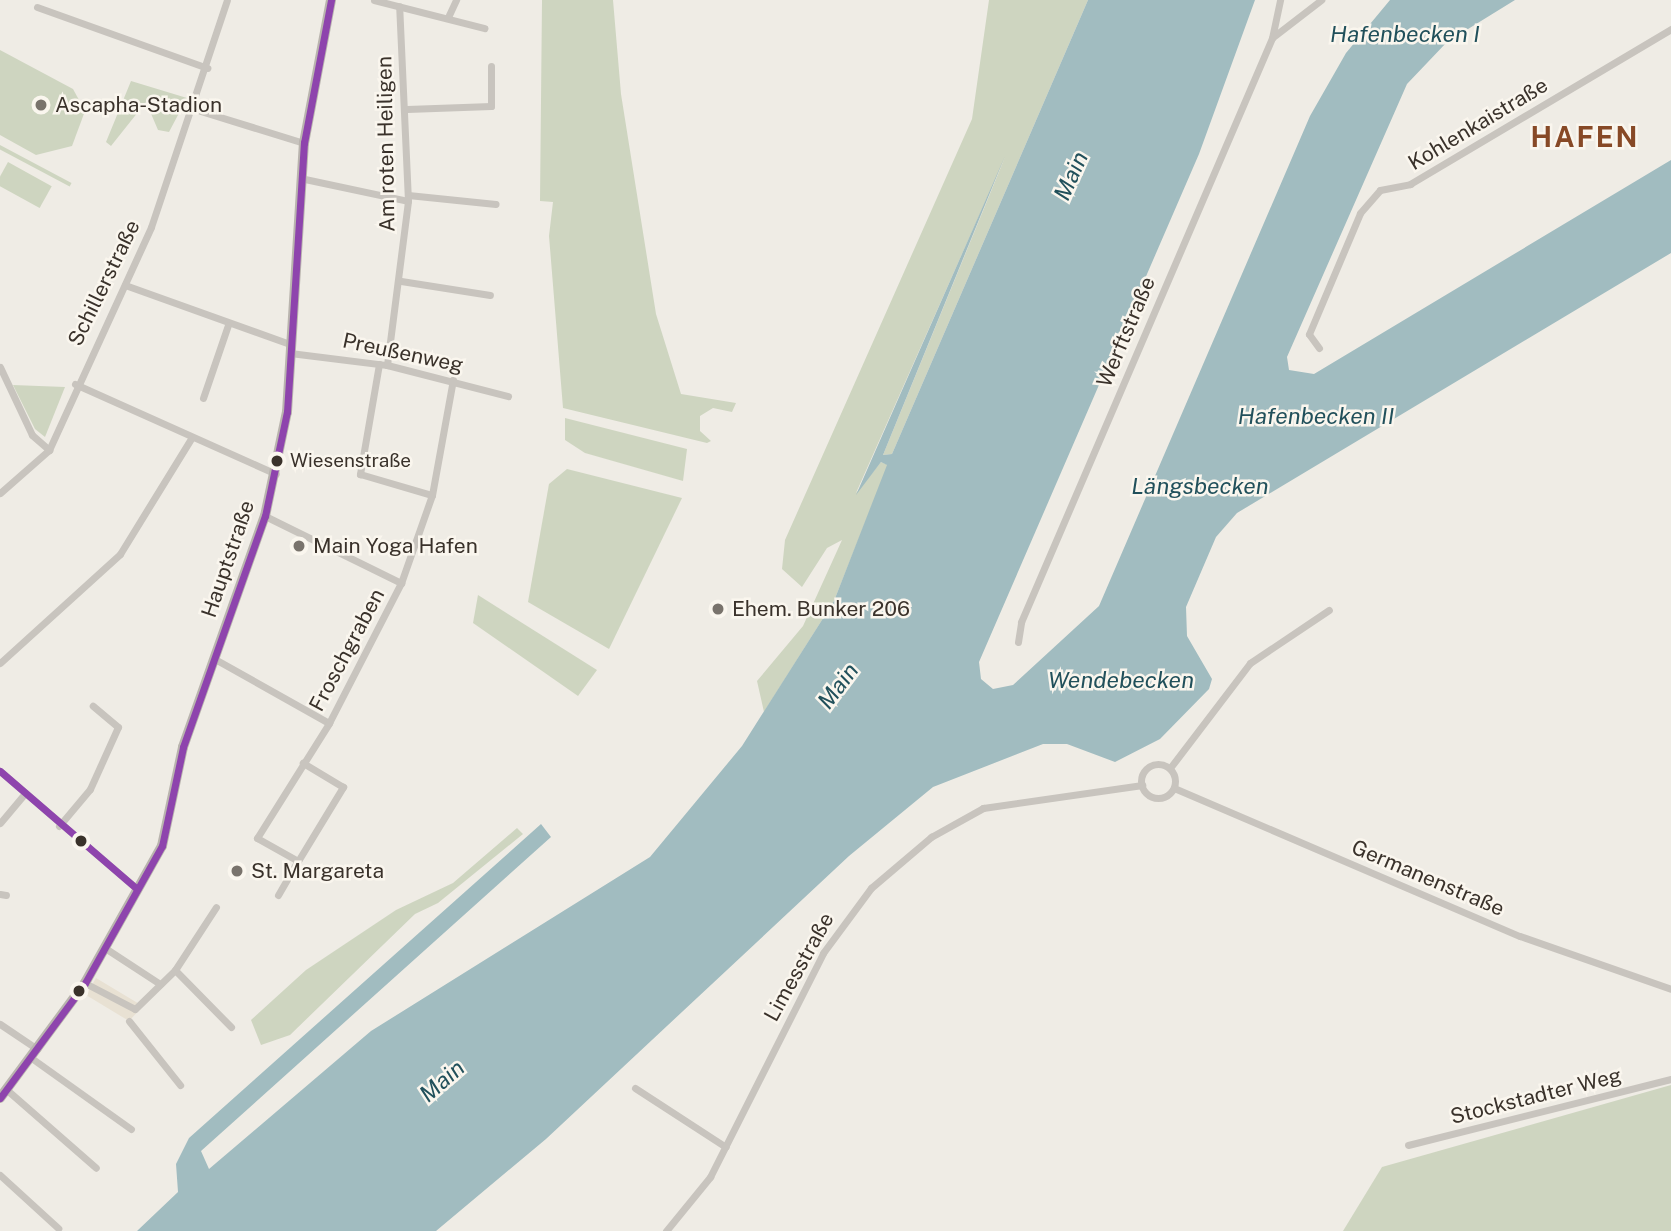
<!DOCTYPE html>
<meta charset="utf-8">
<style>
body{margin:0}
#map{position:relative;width:1671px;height:1231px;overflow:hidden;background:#efece5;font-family:"Public Sans",sans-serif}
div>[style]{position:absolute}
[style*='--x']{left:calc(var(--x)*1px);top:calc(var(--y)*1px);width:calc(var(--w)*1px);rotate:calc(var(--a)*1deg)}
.green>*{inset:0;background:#ced5c0;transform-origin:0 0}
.plaza>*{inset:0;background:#e8e1d3}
.water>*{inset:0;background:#a1bcc0}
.street>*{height:7px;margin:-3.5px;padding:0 3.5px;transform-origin:3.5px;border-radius:3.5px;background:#c8c4be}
.street>.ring{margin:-3.5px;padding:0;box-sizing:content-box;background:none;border:7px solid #c8c4be;border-radius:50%}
.secondary>*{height:10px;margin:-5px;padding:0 5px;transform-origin:5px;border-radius:5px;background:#b9b4ae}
.bus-1>*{height:7px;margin:-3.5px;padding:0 3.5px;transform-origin:3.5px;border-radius:3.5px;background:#8e44ad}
.dots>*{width:19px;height:19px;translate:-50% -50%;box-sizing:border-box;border:4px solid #faf6ee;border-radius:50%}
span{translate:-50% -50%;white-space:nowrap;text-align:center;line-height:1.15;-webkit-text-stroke:5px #faf6ee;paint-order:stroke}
.bus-label{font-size:19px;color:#3a322b}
.left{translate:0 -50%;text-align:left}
.poi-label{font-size:21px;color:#3a322b}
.street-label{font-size:21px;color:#3a322b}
.water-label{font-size:23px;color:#21505b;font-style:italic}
.district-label{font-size:28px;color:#874926;font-weight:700;letter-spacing:2px}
</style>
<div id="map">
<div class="green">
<div style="clip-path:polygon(542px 0,613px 0,621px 94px,656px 314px,681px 394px,736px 403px,732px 412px,713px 408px,700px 416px,700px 431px,711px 441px,707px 443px,563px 408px,549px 236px,553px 202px,540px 201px)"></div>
<div style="clip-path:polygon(989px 0,1088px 0,892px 454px,883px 455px,1005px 157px,856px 493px,881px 462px,888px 465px,834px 601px,764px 712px,757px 681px,803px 626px,842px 540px,827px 548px,802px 587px,782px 569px,785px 540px,972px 119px)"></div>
<div style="clip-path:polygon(0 50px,73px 89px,85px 111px,72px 146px,36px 155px,0 135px)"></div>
<div style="clip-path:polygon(131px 81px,187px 98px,169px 132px,158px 130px,146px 102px,111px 146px,106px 142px)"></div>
<div style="left:0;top:145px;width:81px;height:4px;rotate:28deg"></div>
<div style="left:8px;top:162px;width:50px;height:25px;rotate:29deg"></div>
<div style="clip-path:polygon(13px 385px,65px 387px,45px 437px,35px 429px)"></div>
<div style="clip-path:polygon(565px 418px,687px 449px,683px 481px,585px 453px,565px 440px)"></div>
<div style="clip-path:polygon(567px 469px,682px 498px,609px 649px,528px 602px,549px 484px)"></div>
<div style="clip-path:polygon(478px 595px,597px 670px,578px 696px,473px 623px)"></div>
<div style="clip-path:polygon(517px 828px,523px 834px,438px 903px,415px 914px,290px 1035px,261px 1045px,251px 1020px,306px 970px,396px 910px,453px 883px)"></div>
<div style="clip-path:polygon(1671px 1085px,1671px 1231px,1343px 1231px,1382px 1167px)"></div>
</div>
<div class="plaza">
<div style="clip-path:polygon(96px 978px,141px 1005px,143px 1006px,129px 1021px,86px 995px)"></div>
</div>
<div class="water">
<div style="clip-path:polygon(1088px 0,1255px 0,1199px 154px,979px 662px,981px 679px,993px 689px,1013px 685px,1099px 606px,1310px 116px,1346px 53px,1390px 0,1515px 0,1447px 42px,1407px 84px,1287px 357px,1289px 370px,1314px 374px,1671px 160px,1671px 253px,1237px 513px,1216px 537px,1186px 607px,1187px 636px,1212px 679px,1209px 689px,1160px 739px,1115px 762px,1067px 744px,1043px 744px,933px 787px,849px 856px,546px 1139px,436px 1231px,137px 1231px,178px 1192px,176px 1164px,189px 1138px,541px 824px,551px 837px,201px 1151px,209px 1169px,371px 1031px,650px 857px,742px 746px,834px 601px,887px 465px,881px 462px,856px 495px,1005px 156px,883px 455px,892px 454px)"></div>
</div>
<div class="street">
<div style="--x:374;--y:0;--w:114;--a:14.3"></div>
<div style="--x:37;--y:7;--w:181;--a:19.7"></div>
<div style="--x:449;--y:15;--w:17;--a:-65"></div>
<div style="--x:1273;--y:37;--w:61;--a:-37.6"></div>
<div style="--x:194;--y:109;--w:115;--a:17.2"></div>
<div style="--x:407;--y:109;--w:84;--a:-2"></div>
<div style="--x:491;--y:106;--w:40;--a:-90"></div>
<div style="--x:300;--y:178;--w:110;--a:12"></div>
<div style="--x:408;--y:195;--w:88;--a:5.8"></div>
<div style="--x:401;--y:281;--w:90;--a:8.9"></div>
<div style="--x:125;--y:285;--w:175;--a:19.7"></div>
<div style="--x:1319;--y:348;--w:17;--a:-126"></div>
<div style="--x:1309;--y:334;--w:131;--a:-67.1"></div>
<div style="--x:1360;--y:213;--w:30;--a:-49"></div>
<div style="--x:1380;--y:190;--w:31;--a:-11"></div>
<div style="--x:1410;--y:184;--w:304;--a:-30.7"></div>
<div style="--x:290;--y:353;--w:98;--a:7.1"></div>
<div style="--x:387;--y:365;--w:125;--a:14.4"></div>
<div style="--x:379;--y:364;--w:112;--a:99.8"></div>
<div style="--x:360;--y:474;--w:75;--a:16.3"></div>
<div style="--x:387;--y:365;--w:165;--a:-82.7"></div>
<div style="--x:408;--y:201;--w:195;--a:-92.6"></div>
<div style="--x:0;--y:367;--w:75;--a:64.8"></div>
<div style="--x:32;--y:435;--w:23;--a:41"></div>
<div style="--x:75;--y:384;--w:220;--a:24.1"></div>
<div style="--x:203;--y:398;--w:77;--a:-71.1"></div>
<div style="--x:0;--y:493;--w:65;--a:-41.3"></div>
<div style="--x:49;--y:450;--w:245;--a:-65.4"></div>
<div style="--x:151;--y:227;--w:239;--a:-71.5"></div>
<div style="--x:265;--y:516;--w:152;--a:26.2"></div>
<div style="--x:1018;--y:642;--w:20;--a:-81"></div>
<div style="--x:1021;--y:622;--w:636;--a:-66.74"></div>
<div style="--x:1272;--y:38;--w:39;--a:-78"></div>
<div style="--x:213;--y:658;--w:133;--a:29.3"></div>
<div style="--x:0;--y:663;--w:162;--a:-42.2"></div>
<div style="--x:120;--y:554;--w:137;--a:-58.4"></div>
<div class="ring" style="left:1141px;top:764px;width:27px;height:27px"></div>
<div style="--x:1170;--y:768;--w:132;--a:-52.7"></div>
<div style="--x:1250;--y:663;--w:95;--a:-33.9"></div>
<div style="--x:0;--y:771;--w:181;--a:40.7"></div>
<div style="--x:1174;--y:788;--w:376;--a:23.2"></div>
<div style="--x:1520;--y:936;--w:160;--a:19.3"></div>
<div style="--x:0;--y:823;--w:35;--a:-50"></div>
<div style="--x:59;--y:826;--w:48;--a:-50"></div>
<div style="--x:90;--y:789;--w:68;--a:-65.7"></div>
<div style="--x:118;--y:727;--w:33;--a:-140"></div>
<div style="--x:298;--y:861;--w:87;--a:-58.7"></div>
<div style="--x:343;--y:787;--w:47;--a:-149"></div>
<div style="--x:0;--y:894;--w:6;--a:9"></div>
<div style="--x:278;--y:895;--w:39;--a:-60"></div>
<div style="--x:298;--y:861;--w:47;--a:-150.7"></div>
<div style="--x:257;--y:838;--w:136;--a:-57.9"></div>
<div style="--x:329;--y:723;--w:157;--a:-62.8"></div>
<div style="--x:401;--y:583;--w:93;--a:-70.6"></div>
<div style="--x:432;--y:495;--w:117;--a:-79.7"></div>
<div style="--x:105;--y:948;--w:66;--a:33.2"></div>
<div style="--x:175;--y:970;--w:80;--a:45.5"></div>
<div style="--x:85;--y:983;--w:56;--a:27.5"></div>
<div style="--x:135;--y:1009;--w:56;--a:-44.3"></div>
<div style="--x:175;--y:970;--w:75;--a:-56.9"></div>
<div style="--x:129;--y:1021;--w:82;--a:51.4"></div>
<div style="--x:0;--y:1024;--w:45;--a:34"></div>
<div style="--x:30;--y:1057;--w:124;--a:35.5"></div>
<div style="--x:635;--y:1088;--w:108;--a:33"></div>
<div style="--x:7;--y:1090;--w:118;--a:41.2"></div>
<div style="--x:1408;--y:1145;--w:271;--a:-14.1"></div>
<div style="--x:0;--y:1175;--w:79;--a:42.4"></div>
<div style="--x:666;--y:1231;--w:70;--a:-50.8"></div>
<div style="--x:710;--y:1177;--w:251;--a:-63.2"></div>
<div style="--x:823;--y:953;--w:81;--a:-53.6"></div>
<div style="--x:871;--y:888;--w:79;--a:-40.4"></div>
<div style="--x:931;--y:837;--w:60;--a:-29.1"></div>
<div style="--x:983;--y:808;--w:161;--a:-8.2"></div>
</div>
<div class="secondary">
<div style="--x:0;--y:1098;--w:143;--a:-53.5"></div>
<div style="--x:85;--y:983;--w:157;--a:-60.7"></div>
<div style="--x:162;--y:846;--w:101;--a:-78"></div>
<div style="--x:183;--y:747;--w:245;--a:-70.5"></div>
<div style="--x:265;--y:516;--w:106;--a:-78.1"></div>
<div style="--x:287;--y:412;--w:270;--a:-86.4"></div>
<div style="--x:304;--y:143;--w:146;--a:-79.3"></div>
</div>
<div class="bus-1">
<div style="--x:0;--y:771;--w:181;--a:40.7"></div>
<div style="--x:0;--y:1098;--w:143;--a:-53.5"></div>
<div style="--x:85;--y:983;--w:157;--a:-60.7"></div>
<div style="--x:162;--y:846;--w:101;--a:-78"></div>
<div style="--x:183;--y:747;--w:245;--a:-70.5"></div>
<div style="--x:265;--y:516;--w:106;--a:-78.1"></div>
<div style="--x:287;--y:412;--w:270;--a:-86.4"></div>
<div style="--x:304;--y:143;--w:146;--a:-79.3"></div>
</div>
<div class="dots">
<div style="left:41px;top:105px;background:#79736c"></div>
<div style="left:277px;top:461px;background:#3a322b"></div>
<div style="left:299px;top:546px;background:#79736c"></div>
<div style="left:718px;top:609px;background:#79736c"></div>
<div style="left:81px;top:841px;background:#3a322b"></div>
<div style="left:237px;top:871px;background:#79736c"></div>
<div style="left:79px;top:991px;background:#3a322b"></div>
</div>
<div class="bus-label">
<span class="left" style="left:290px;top:461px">Wiesenstraße</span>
</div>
<div class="poi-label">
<span class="left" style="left:55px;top:105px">Ascapha-Stadion</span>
<span class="left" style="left:313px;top:546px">Main Yoga Hafen</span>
<span class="left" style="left:732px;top:609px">Ehem. Bunker 206</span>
<span class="left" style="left:251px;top:871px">St. Margareta</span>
</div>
<div class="street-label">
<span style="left:1478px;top:124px;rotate:-31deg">Kohlenkaistraße</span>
<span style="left:386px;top:144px;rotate:-91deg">Am roten Heiligen</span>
<span style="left:104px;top:283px;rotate:-64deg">Schillerstraße</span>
<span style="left:1126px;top:332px;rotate:-67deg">Werftstraße</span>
<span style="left:403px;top:353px;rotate:12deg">Preußenweg</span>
<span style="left:228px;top:559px;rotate:-71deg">Hauptstraße</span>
<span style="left:347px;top:650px;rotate:-62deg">Froschgraben</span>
<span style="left:1428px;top:878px;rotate:23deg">Germanenstraße</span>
<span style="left:799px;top:967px;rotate:-61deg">Limesstraße</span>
<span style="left:1536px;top:1096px;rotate:-14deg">Stockstadter Weg</span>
</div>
<div class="water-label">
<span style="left:1405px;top:34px">Hafenbecken I</span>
<span style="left:1071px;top:176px;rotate:-66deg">Main</span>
<span style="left:1316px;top:416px">Hafenbecken II</span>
<span style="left:1200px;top:486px">Längsbecken</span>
<span style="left:1121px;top:680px">Wendebecken</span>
<span style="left:838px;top:686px;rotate:-53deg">Main</span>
<span style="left:442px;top:1081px;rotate:-41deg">Main</span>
</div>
<div class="district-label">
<span style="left:1585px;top:137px">HAFEN</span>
</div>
</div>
